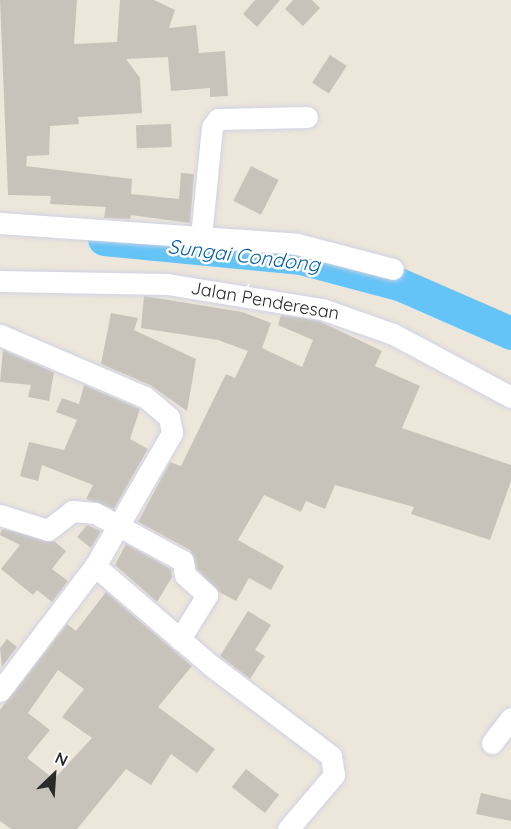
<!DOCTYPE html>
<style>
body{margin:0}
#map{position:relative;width:511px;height:829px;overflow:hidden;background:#ede6da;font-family:Quicksand,sans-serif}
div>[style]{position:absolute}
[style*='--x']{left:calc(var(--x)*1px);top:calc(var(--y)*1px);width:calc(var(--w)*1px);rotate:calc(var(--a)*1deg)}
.river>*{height:33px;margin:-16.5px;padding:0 16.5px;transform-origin:16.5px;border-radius:16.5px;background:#65c4f7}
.building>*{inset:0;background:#c8c3ba;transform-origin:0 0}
.roads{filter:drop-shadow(0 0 2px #cfd2e4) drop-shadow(0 0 2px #cfd2e4)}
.minor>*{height:21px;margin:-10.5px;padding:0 10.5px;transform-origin:10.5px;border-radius:10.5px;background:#fff}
span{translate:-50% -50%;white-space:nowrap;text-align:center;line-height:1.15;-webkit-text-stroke:5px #fff;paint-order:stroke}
.street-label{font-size:18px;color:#2a2a2a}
.water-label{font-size:20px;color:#045fa3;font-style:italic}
.north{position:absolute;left:24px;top:745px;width:60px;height:60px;-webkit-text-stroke:4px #fff;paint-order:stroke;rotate:25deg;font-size:16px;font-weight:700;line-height:24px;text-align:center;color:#2a2a2a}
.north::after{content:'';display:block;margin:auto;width:21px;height:27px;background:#2a2a2a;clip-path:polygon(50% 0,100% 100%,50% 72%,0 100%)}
</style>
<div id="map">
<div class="river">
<div style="--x:104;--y:239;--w:198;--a:5.5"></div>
<div style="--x:301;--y:258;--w:101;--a:14.9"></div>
<div style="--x:399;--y:284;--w:122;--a:23.6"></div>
</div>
<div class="building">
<div style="clip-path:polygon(0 0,77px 0,74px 44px,117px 42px,120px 0,154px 0,175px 10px,169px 28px,196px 25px,199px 53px,225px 51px,228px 96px,210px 97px,210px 88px,171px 91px,168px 57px,126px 59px,140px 78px,142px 113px,78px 117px,79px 124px,50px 126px,49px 155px,27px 156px,26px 166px,132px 179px,131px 194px,179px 199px,181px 173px,194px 174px,190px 223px,131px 215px,130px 219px,104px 218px,106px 207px,50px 204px,51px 196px,8px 195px)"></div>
<div style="clip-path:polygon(255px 0,280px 0,257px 27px,243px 14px)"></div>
<div style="clip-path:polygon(293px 0,312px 0,320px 8px,303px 26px,285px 9px)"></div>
<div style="left:330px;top:55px;width:20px;height:33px;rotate:33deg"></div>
<div style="left:171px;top:124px;width:23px;height:35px;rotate:88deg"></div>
<div style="left:251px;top:166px;width:31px;height:39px;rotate:27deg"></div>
<div style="clip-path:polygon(144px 296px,242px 312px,271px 323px,262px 348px,302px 367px,313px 340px,278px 325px,281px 315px,319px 321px,382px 351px,375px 366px,420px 386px,402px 428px,511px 465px,511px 481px,490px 540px,411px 514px,414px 507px,335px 485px,325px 509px,306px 501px,301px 512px,264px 495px,238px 540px,284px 566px,271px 590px,249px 578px,236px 601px,219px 592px,197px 569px,190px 550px,138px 522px,170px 462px,181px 466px,226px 374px,235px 378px,248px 351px,218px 340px,141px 328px)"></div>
<div style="clip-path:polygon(111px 313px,138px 318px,134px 330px,196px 359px,187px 411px,150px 385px,101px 364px)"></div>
<div style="clip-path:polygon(3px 350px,54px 372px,49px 401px,28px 397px,31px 385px,0 382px)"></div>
<div style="clip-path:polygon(84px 385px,140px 409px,130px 439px,148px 449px,114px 509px,86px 499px,93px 485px,42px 465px,38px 481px,20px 476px,29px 442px,64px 450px,77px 420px,56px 412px,62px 398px,79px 404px)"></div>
<div style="clip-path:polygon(87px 525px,101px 531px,91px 548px,77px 537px)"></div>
<div style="clip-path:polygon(2px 529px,54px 541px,66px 551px,52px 569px,68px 581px,52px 602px,37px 590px,33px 595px,1px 569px,20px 545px,0 535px)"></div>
<div style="clip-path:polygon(126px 544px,171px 569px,172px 577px,157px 602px,115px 565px)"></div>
<div style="clip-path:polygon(evenodd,106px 592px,192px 666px,158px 707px,215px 749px,197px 773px,171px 754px,151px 785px,126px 769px,77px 829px,11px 829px,0 821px,0 710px,67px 624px,76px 631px,106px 592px,58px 670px,84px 689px,62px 717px,92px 738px,54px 779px,27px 758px,50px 730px,28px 713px,58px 670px)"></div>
<div style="clip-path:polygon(248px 611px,271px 625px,255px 650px,265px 656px,250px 679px,220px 656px)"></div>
<div style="clip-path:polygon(7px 639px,17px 647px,2px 667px,0 648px)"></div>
<div style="left:246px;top:769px;width:42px;height:23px;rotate:38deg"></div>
<div style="clip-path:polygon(481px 793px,511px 800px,511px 821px,476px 814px)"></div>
</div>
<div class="roads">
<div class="minor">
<div style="--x:0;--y:223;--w:298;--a:4"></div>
<div style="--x:297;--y:244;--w:99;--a:14.6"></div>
<div style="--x:201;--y:237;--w:111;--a:-84.3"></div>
<div style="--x:212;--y:127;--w:10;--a:-53"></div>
<div style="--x:218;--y:119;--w:89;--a:-1.3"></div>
<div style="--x:0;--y:281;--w:167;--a:1"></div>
<div style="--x:167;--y:284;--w:157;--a:9.2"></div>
<div style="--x:322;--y:309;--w:75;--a:19.4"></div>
<div style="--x:393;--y:334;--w:134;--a:28.1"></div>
<div style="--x:0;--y:335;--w:158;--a:23.2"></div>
<div style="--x:145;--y:397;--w:31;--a:40"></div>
<div style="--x:169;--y:417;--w:16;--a:79"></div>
<div style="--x:172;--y:433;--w:154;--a:120.1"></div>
<div style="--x:95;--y:566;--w:155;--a:40.6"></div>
<div style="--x:213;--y:667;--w:148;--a:37"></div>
<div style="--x:331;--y:756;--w:19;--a:81"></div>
<div style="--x:334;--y:775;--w:71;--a:130.4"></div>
<div style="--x:0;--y:515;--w:50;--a:17.4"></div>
<div style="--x:48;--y:530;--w:31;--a:-38"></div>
<div style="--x:72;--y:511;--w:23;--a:5"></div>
<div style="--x:95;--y:513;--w:100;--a:28.6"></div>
<div style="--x:183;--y:561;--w:14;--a:82"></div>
<div style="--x:185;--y:575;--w:30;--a:42"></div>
<div style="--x:207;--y:595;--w:52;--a:121.5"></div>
<div style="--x:0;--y:691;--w:157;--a:-52.8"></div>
<div style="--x:492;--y:743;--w:31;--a:-53"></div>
</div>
</div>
<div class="street-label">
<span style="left:265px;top:301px;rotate:10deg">Jalan Penderesan</span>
</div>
<div class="water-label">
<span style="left:244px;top:255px;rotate:7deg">Sungai Condong</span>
</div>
<div class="north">N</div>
</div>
